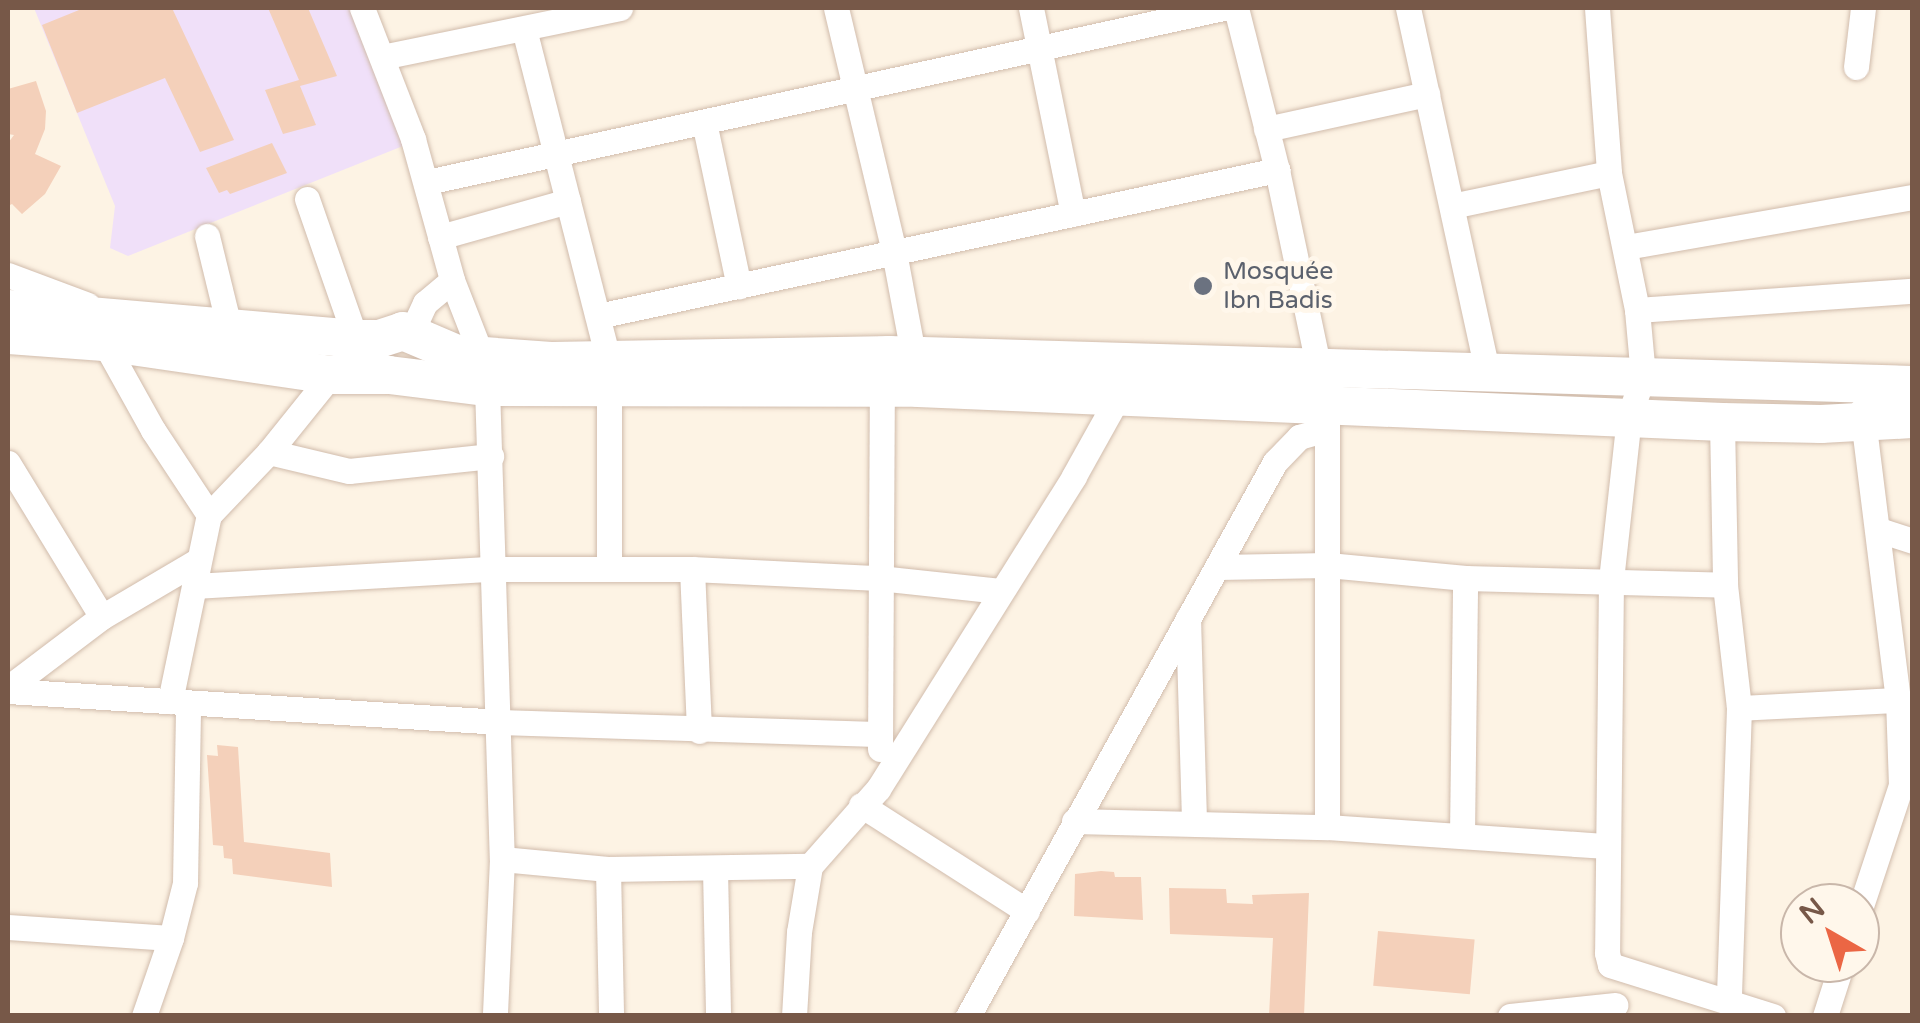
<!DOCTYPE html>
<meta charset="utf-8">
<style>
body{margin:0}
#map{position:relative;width:1920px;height:1023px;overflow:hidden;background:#fdf3e4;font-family:"Varela Round",sans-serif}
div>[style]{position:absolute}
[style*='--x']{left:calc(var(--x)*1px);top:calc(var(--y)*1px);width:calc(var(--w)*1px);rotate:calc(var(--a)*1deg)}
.education>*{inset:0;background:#f0e0f9}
.building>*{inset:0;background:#f4d0ba;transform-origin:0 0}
.roads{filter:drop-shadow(0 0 2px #d1bcac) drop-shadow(0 0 2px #d1bcac)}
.street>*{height:25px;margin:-12.5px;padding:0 12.5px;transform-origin:12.5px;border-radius:12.5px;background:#fff}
.secondary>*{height:38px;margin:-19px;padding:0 19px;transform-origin:19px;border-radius:19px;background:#fff}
.dots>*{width:28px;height:28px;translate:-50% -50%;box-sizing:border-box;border:5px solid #fff7eb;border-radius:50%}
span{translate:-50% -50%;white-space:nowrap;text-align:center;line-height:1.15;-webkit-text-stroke:10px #fff7eb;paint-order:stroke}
.worship-label{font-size:25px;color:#5b616d}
.left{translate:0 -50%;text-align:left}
.frame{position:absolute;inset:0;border:10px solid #775848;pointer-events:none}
.north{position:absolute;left:1780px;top:883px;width:100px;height:100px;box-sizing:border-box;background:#fff7eb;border:2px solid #c9b7aa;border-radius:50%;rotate:321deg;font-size:28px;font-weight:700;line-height:40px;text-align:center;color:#775848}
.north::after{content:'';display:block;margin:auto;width:35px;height:45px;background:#eb6644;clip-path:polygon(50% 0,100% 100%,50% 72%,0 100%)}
</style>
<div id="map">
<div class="education">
<div style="clip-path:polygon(34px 8px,351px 8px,408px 144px,128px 256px,110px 248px,115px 206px)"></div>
</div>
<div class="building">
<div style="clip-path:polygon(84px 8px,172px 8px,234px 140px,200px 152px,165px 78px,77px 113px,42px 25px)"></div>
<div style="clip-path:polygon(268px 8px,308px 8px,337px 76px,300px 86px,316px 125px,283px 134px,265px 90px,299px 80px)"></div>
<div style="clip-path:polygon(36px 81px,46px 111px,45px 129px,35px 154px,61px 166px,45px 194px,22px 214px,12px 204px,8px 206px,8px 143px,14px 135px,8px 134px,8px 89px)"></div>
<div style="clip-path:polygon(272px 143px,287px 173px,230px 194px,227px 190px,219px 193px,206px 168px)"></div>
<div style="clip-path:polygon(217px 745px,238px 747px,244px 842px,330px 853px,332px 887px,233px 874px,232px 859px,224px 858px,223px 846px,213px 845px,207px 755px,218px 756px)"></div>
<div style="clip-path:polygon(1101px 871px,1114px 872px,1115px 877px,1141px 877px,1143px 920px,1074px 916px,1075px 874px)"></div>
<div style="clip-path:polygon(1169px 888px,1226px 889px,1227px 903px,1253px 904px,1252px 895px,1309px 893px,1304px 1016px,1269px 1016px,1273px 938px,1170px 934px)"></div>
<div style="left:1378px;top:931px;width:97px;height:55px;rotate:5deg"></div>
</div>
<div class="roads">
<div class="street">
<div style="--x:362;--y:8;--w:141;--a:68.7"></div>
<div style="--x:413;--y:139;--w:146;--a:74.5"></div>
<div style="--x:452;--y:280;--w:83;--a:68.7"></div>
<div style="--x:482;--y:357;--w:30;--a:81"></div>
<div style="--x:487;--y:387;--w:472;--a:88.2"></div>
<div style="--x:502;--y:859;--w:157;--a:92.6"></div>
<div style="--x:836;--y:8;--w:251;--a:76.6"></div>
<div style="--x:894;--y:252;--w:119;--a:79.4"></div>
<div style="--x:1031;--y:8;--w:210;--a:78.5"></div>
<div style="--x:1236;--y:8;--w:167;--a:75.8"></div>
<div style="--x:1277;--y:170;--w:242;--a:78.1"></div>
<div style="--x:1327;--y:407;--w:420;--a:90"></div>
<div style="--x:1408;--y:8;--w:375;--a:77.7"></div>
<div style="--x:1597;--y:8;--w:165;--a:85.8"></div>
<div style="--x:1609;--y:173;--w:140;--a:78.4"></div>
<div style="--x:1637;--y:310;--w:66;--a:84.8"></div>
<div style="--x:1643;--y:376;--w:43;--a:108.9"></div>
<div style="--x:1629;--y:417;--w:164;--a:96.3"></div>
<div style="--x:1611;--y:580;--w:373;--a:90.6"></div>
<div style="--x:1607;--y:953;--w:12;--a:76"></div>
<div style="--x:1610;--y:965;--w:171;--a:17.4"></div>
<div style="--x:524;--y:29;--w:344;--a:75.7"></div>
<div style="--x:609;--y:362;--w:207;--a:90"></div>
<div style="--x:382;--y:57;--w:243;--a:-11.6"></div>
<div style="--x:1856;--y:67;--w:59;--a:-83.2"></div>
<div style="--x:704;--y:122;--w:168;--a:78"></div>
<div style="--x:1266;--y:129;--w:165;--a:-12.3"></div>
<div style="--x:427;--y:182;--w:815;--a:-12.33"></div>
<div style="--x:307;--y:199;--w:161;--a:70.8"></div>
<div style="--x:1452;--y:206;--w:160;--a:-11.9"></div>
<div style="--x:207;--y:236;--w:93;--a:76.3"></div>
<div style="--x:440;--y:237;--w:133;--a:-15.7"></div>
<div style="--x:1626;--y:247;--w:290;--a:-9.9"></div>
<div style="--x:8;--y:275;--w:85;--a:20.6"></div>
<div style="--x:1637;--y:310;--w:276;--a:-4"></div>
<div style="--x:598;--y:316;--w:695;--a:-12.14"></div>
<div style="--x:411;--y:333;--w:33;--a:-65"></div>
<div style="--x:425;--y:303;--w:35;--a:-40"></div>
<div style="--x:104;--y:342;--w:101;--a:60.9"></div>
<div style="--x:153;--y:430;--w:102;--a:56.6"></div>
<div style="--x:1722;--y:422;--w:163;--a:88.9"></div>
<div style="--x:1725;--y:585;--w:124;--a:83.5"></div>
<div style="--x:1739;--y:708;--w:293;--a:92"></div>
<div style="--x:269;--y:452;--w:82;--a:13.4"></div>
<div style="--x:349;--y:471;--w:143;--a:-6"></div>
<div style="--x:8;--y:463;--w:180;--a:58.6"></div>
<div style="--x:1879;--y:530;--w:35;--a:18"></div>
<div style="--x:1218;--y:567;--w:110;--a:-1"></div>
<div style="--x:1328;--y:565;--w:138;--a:5.4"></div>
<div style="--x:1465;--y:578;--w:260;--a:1.5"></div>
<div style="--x:692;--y:569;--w:162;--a:87.5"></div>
<div style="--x:194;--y:586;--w:298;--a:-3.3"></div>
<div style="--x:492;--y:569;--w:200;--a:0"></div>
<div style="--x:692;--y:569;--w:187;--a:2.8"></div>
<div style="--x:879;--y:578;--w:122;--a:6.1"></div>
<div style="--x:1188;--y:618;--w:203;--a:88.3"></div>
<div style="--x:8;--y:688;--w:118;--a:-37.1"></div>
<div style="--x:102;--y:617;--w:110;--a:-30.5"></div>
<div style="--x:8;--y:691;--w:489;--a:3.6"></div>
<div style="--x:496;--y:722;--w:384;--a:1.8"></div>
<div style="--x:170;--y:701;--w:190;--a:-78.2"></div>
<div style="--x:209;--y:515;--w:87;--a:-46.4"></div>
<div style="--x:269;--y:452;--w:99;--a:-51.2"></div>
<div style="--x:1739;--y:708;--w:159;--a:-2.9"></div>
<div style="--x:880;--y:749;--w:375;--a:-89.7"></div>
<div style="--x:861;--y:805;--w:197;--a:32.6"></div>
<div style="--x:1074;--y:821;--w:253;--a:1.4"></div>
<div style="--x:1327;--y:827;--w:281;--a:3.9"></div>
<div style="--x:1462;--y:836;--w:258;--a:-89.3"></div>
<div style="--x:502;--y:859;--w:106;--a:5.4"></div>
<div style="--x:608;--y:869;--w:202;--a:-0.9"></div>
<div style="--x:608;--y:869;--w:147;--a:88.8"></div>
<div style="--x:715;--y:869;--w:147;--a:88.8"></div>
<div style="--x:1860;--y:909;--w:131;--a:-71.7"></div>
<div style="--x:1901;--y:785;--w:85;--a:-92"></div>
<div style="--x:1898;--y:700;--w:292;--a:-97.1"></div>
<div style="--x:8;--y:927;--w:163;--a:3.9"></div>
<div style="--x:171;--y:938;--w:57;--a:-75.7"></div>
<div style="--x:185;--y:883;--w:180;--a:-89"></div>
<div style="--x:144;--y:1016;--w:83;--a:-70.9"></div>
<div style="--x:794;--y:1016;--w:84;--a:-86.6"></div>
<div style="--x:799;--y:932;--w:67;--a:-80.5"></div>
<div style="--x:810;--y:866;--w:103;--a:-48.6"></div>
<div style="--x:878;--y:789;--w:369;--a:-57.9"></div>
<div style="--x:1074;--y:476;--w:93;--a:-60.9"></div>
<div style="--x:968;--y:1016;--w:633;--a:-61.01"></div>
<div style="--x:1275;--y:462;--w:35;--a:-46"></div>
<div style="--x:1299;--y:437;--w:29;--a:-16"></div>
<div style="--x:1510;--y:1016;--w:106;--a:-6"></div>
<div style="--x:1825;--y:1016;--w:56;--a:-72.2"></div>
</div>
<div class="secondary">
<div style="--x:8;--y:309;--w:349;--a:4.9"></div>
<div style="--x:356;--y:339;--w:23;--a:0"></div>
<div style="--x:379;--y:339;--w:25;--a:-18"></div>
<div style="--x:403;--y:331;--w:59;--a:23.1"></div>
<div style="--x:457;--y:354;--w:94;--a:4.3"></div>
<div style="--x:551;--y:361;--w:338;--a:-1"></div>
<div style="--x:889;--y:355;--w:1023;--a:1.68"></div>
<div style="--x:9;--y:335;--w:95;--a:4.2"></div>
<div style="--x:104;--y:342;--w:229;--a:8.3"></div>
<div style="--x:331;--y:375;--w:58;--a:0"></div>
<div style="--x:389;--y:375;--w:99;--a:7"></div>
<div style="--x:487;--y:387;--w:431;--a:0.1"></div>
<div style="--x:918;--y:388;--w:805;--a:2.42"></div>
<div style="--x:1722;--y:422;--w:99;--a:1.2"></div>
<div style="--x:1821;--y:424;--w:91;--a:-3.1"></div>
</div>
</div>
<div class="dots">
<div style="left:1203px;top:286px;background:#6b7280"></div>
</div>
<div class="worship-label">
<span class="left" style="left:1223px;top:286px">Mosquée<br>Ibn Badis</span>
</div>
<div class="frame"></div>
<div class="north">N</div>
</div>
